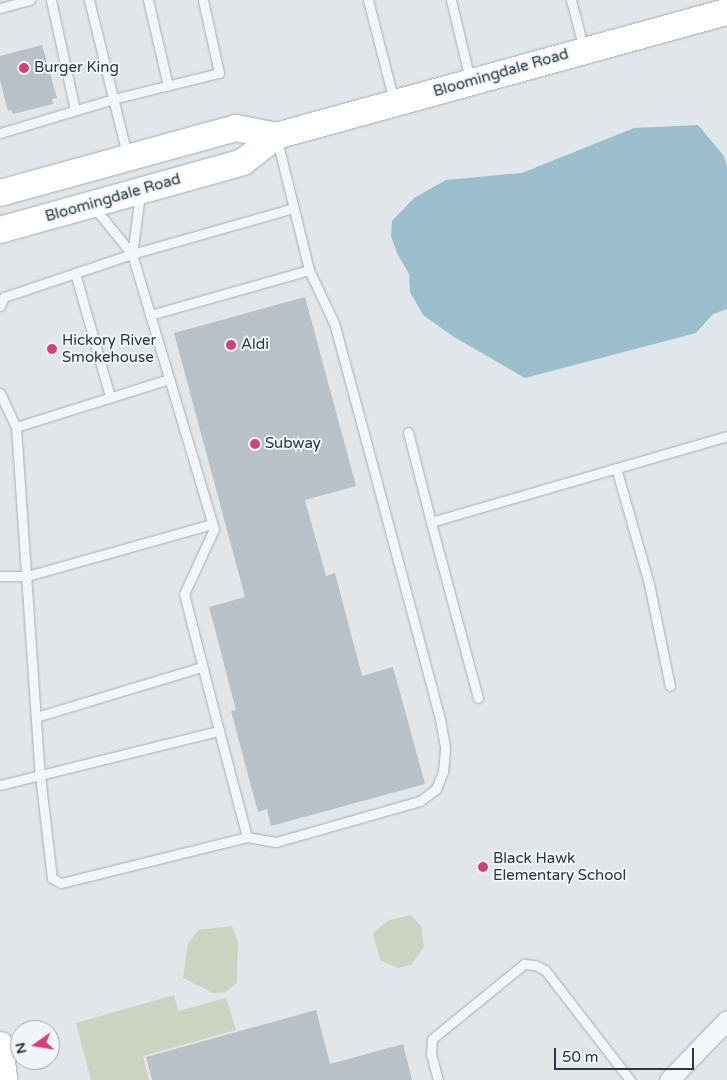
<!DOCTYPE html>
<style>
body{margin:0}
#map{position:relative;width:727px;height:1080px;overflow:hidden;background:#e0e6ea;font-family:"Varela Round",sans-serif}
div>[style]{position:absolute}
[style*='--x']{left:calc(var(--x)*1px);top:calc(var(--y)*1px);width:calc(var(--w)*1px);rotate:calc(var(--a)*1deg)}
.green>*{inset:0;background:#cad4c1}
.water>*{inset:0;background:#9abecc}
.building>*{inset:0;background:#b7c1c7}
.roads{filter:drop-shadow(0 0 1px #a5aeb4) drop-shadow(0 0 1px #a5aeb4)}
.lane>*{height:9px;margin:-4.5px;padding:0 4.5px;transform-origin:4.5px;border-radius:4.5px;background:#f3f6f8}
.street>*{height:19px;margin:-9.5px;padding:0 9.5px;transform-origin:9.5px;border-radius:9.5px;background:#f3f6f8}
.secondary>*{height:26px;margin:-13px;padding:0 13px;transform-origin:13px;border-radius:13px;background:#fff}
.dots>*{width:14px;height:14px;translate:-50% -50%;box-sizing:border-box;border:2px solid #f0f5f7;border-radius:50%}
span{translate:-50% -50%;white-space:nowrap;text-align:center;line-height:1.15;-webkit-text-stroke:4px #f0f5f7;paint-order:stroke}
.poi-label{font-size:15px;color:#283842}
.left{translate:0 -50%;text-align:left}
.street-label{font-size:15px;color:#283842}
.north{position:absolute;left:10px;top:1020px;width:50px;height:50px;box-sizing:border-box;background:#f0f5f7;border:1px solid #a0a9af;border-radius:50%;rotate:257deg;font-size:14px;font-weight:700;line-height:20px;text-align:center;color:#283842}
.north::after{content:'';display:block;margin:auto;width:18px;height:22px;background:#d54079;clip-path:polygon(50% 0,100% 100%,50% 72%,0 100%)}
.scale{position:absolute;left:554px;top:1048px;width:140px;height:22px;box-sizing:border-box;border:2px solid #283842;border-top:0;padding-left:6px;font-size:15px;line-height:18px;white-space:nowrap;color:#283842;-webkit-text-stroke:4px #f0f5f7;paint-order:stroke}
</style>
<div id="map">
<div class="green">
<div style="clip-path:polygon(411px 915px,421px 926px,424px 947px,411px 965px,398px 968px,380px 960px,373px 933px,389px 920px)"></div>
<div style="clip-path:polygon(232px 926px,238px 941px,237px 983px,225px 992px,213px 993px,183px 978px,188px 944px,198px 930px)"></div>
<div style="clip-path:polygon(174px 995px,178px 1011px,226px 998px,236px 1030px,143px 1056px,149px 1080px,91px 1080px,76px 1023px)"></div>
</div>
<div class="water">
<div style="clip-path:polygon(698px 125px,724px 156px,727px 167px,727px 309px,713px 314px,696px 333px,525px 378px,454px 337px,423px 315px,410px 292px,409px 274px,397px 253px,391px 236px,392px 221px,414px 198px,446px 180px,522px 173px,634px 128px)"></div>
</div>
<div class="building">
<div style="clip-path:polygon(42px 45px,57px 98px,52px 99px,53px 104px,13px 114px,11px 110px,8px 111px,0 80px,0 56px)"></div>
<div style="clip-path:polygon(305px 297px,356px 486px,305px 500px,326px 576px,335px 573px,362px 676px,393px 667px,425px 784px,271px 826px,267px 809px,258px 812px,231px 711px,236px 710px,209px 607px,245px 597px,174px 333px)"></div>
<div style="clip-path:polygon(316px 1010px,330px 1064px,403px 1044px,412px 1080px,152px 1080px,146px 1057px)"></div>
</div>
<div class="roads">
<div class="lane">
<div style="--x:51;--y:0;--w:113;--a:77.7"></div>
<div style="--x:89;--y:0;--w:160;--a:76.2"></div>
<div style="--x:148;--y:0;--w:88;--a:76.9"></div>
<div style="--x:368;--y:0;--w:104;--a:75.6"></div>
<div style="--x:451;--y:0;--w:82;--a:76.6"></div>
<div style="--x:571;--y:0;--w:52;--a:75.4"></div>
<div style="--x:0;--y:8;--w:31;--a:-15"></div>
<div style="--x:0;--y:133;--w:118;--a:-16.7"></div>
<div style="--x:113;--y:99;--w:109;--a:-13.8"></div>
<div style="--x:219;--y:73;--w:75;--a:-102.4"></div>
<div style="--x:132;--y:254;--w:60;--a:-82.3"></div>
<div style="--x:75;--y:273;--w:129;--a:74.2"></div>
<div style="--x:0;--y:306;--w:10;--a:-66"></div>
<div style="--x:4;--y:297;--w:135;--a:-18.6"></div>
<div style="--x:132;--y:254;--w:168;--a:-15.9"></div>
<div style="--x:150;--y:315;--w:165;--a:-15.8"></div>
<div style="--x:309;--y:270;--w:134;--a:-103.8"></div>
<div style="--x:169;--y:379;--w:160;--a:162.6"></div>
<div style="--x:16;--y:427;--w:349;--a:86.1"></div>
<div style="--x:40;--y:775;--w:104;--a:83.4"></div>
<div style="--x:52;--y:878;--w:10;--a:29"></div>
<div style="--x:61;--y:883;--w:192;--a:-13.9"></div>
<div style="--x:247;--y:837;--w:110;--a:-104.8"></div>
<div style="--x:0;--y:393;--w:38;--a:65"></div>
<div style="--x:408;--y:432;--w:93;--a:75.7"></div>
<div style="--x:616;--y:468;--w:121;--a:74.1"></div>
<div style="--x:649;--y:584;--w:104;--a:78.4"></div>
<div style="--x:0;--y:576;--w:27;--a:0"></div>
<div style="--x:27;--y:576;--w:192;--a:-15.7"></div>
<div style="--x:478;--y:698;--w:182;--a:-105"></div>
<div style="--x:431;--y:522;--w:308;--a:-16.2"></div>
<div style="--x:36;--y:717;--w:173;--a:-16.8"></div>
<div style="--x:0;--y:785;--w:226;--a:-13.9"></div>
<div style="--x:219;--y:731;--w:141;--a:-104.3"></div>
<div style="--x:184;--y:594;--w:72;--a:-65.2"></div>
<div style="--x:214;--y:529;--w:287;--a:-106.6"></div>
<div style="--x:132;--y:254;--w:62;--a:-129.1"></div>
<div style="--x:247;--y:837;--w:29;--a:10"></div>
<div style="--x:276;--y:842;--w:150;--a:-15.9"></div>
<div style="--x:420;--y:801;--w:20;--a:-37"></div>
<div style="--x:436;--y:789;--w:18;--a:-68"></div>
<div style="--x:443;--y:772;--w:25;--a:-85"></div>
<div style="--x:445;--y:747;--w:28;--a:-100"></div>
<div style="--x:440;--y:719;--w:272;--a:-104.9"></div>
<div style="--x:370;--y:456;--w:138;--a:-105.1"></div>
<div style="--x:334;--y:323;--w:59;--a:-115.3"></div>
<div style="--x:438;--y:1080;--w:27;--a:-105"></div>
<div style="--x:431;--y:1054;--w:15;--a:-86"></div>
<div style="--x:432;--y:1039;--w:119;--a:-39.2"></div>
<div style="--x:524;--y:964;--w:11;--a:5"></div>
<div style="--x:535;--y:965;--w:11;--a:27"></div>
<div style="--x:545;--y:970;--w:139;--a:52.3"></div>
</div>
<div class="street">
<div style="--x:669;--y:1080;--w:83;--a:-46"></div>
</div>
<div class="secondary">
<div style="--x:0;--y:193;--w:245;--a:-15.4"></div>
<div style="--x:236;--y:128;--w:41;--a:11.3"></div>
<div style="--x:0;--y:230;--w:252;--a:-15.6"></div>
<div style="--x:243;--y:162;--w:42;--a:-38.2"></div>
<div style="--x:276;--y:136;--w:468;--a:-15.4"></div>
<div style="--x:0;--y:1045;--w:35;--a:83"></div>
</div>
</div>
<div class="dots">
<div style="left:24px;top:68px;background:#d54079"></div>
<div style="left:231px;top:345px;background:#d54079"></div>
<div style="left:52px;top:349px;background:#d54079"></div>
<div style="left:255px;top:444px;background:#d54079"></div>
<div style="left:483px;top:867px;background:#d54079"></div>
</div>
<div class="poi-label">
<span class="left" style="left:34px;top:68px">Burger King</span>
<span class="left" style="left:62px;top:349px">Hickory River<br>Smokehouse</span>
<span class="left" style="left:241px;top:345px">Aldi</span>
<span class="left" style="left:265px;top:444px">Subway</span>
<span class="left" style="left:493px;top:867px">Black Hawk<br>Elementary School</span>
</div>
<div class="street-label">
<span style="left:501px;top:73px;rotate:-16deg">Bloomingdale Road</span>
<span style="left:113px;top:198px;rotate:-16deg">Bloomingdale Road</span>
</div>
<div class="north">N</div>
<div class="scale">50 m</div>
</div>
